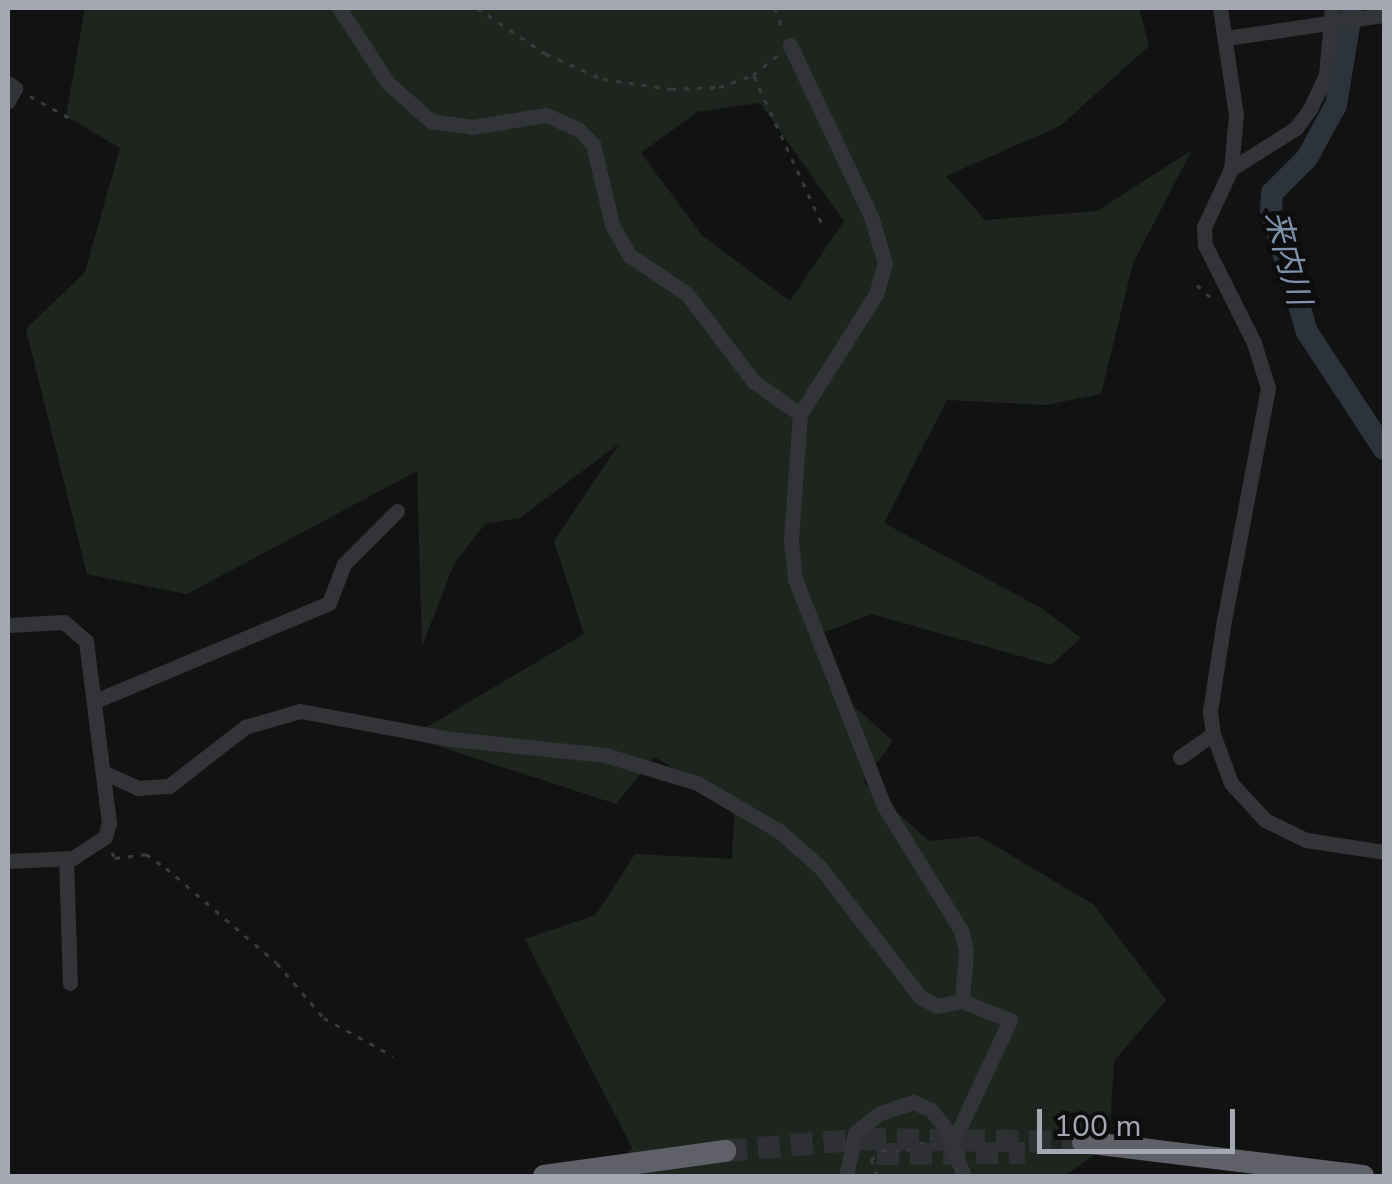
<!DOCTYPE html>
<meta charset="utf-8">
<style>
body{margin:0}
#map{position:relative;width:1392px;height:1184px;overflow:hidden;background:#121213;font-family:"Nunito Sans","Noto Sans JP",sans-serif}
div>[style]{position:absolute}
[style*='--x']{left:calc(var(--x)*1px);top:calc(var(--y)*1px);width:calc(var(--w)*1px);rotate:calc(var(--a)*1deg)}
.green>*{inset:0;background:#1e251f}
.river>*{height:22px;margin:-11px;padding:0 11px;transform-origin:11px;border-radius:11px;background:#2c333a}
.highway-tunnel>*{height:22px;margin-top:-11px;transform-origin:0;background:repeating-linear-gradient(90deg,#2f3033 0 22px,transparent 0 33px)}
.path>*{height:2.5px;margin-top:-1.25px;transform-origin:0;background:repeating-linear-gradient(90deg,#393a3f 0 5px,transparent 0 13px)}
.minor>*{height:15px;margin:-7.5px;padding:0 7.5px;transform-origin:7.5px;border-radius:7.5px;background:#333438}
.highway>*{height:22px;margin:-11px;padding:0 11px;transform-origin:11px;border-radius:11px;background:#606168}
span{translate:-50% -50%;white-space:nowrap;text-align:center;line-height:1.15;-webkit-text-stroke:9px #0d0d0e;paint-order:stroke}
.water-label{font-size:32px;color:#7e93ab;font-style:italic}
.frame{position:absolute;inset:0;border:10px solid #a4a8b2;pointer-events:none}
.scale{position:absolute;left:1037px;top:1109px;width:198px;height:45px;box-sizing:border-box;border:5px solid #a4a8b2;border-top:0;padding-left:12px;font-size:30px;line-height:35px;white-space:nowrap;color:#a4a8b2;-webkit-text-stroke:8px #0d0d0e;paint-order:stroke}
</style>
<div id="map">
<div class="green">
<div style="clip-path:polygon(evenodd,85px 8px,1139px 8px,1149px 46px,1060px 126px,946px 176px,985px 220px,1097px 211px,1192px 150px,1133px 263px,1101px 394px,1045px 405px,947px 400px,884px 523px,1041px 608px,1081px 638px,1051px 665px,872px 614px,822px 633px,826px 681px,893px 741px,863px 782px,929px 841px,979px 836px,1094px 905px,1166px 1000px,1114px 1061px,1109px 1145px,1064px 1176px,605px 1176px,632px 1148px,525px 939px,596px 915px,635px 854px,732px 859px,735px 803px,654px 757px,616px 804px,410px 737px,584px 634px,554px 541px,620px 443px,520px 518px,485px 524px,454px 564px,422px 646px,417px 471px,187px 594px,87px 574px,26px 329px,85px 272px,120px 148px,66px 116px,85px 8px,760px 103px,844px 221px,790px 301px,702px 235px,641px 153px,697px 112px,760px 103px)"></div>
</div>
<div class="river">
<div style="--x:1352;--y:8;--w:98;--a:99.4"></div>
<div style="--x:1336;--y:105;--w:60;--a:118.7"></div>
<div style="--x:1307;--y:158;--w:49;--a:135"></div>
<div style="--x:1272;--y:193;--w:19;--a:93"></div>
<div style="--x:1271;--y:212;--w:125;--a:73.3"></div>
<div style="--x:1307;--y:332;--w:140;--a:56.7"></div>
</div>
<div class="highway-tunnel">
<div style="--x:725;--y:1151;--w:140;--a:-4.9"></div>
<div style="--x:864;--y:1139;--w:219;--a:0.8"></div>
<div style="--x:877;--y:1154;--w:148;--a:-0.4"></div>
</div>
<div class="path">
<div style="--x:477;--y:8;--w:83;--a:33.7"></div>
<div style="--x:546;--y:54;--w:62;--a:23.7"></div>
<div style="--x:603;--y:79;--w:69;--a:8.4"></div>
<div style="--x:671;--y:89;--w:48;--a:-2.4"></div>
<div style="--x:719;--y:87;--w:36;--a:-19"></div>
<div style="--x:753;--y:75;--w:35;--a:-39"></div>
<div style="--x:775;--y:8;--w:25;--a:69"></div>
<div style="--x:754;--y:76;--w:163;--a:65.3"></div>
<div style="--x:30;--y:96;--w:51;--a:29.1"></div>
<div style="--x:1197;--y:285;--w:24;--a:42"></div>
<div style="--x:112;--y:852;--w:7;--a:63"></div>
<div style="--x:115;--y:858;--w:31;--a:-7"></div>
<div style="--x:146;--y:854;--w:24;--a:35"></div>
<div style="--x:166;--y:868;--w:146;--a:40.6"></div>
<div style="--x:277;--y:963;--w:72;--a:49.5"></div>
<div style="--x:324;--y:1018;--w:79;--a:28.8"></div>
<div style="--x:877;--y:1176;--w:17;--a:-111"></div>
<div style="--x:871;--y:1160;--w:15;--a:-42"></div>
<div style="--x:882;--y:1150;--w:25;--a:2"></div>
<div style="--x:907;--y:1151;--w:29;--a:-29"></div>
</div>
<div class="minor">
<div style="--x:339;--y:8;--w:90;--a:56.8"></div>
<div style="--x:388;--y:83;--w:57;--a:41.5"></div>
<div style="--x:431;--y:121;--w:41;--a:8.3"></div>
<div style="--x:472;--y:127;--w:75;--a:-9.2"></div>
<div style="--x:546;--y:115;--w:36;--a:24"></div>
<div style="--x:579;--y:130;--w:20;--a:45"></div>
<div style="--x:593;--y:144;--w:83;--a:76.8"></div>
<div style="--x:612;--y:225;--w:34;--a:60"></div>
<div style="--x:629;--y:255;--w:70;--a:33.9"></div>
<div style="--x:687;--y:294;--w:109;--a:52.8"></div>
<div style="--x:753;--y:381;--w:57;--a:35.1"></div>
<div style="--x:1220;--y:8;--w:108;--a:81.5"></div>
<div style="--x:1236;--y:115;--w:54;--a:95.3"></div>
<div style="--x:1231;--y:169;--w:64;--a:115"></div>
<div style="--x:1204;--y:227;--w:18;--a:87"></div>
<div style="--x:1205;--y:245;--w:110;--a:63.4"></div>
<div style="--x:1254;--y:343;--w:47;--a:72.7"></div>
<div style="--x:1268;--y:388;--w:236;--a:100.7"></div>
<div style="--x:1224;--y:620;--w:92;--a:98.7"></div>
<div style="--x:1210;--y:711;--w:23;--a:83"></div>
<div style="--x:1213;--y:734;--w:52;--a:69.8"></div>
<div style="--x:1231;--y:783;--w:50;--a:47.4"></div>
<div style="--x:1265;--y:820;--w:46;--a:26"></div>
<div style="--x:1306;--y:840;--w:79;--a:8.7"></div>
<div style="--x:1226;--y:38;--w:160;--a:-8.3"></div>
<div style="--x:790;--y:45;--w:189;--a:64.7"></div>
<div style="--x:871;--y:216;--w:49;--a:73.4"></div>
<div style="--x:885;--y:263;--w:32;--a:106"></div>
<div style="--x:876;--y:294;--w:142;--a:122.3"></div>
<div style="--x:800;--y:414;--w:127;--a:94.1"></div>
<div style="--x:791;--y:541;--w:38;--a:84"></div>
<div style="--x:795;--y:579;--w:244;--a:68.6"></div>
<div style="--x:884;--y:806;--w:146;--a:58.2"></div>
<div style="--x:961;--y:930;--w:21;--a:76"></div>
<div style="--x:966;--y:950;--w:51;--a:94.5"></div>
<div style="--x:8;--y:83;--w:9;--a:36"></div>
<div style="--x:15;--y:88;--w:15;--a:118"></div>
<div style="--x:1231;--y:169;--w:77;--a:-32.2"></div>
<div style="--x:1296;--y:128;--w:24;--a:-54"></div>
<div style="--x:1310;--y:109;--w:38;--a:-65"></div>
<div style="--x:1326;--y:75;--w:67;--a:-84.9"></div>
<div style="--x:8;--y:625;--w:56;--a:-3.1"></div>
<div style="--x:64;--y:622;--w:29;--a:41"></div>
<div style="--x:86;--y:641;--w:183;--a:82.8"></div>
<div style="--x:109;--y:823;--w:15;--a:106"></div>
<div style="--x:105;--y:837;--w:38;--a:147"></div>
<div style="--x:73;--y:858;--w:65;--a:177.4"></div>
<div style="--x:95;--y:701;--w:254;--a:-22.7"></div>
<div style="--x:329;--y:603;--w:42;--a:-69"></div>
<div style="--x:344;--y:564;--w:75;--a:-45"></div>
<div style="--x:1180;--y:757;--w:40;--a:-34.9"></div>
<div style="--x:107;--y:774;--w:34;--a:24"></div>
<div style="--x:138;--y:788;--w:31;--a:-4"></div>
<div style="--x:169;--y:786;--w:96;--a:-37.8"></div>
<div style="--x:245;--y:727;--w:57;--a:-16.2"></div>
<div style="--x:300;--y:711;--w:154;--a:10.5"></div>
<div style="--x:451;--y:739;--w:155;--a:5.9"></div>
<div style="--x:605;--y:755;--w:96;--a:16.9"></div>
<div style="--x:697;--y:783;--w:95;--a:30.3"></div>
<div style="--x:779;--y:831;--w:55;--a:41.3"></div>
<div style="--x:820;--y:867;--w:164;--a:52.4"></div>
<div style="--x:920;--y:997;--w:19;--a:28"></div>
<div style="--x:937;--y:1006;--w:25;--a:-11"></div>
<div style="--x:962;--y:1001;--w:52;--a:21.6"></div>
<div style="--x:1010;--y:1020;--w:132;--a:115"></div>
<div style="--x:66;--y:858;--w:125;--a:88.2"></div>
<div style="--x:846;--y:1176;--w:44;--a:-78.2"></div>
<div style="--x:855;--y:1133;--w:32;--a:-39"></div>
<div style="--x:880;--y:1113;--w:35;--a:-18"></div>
<div style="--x:913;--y:1102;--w:20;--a:24"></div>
<div style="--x:931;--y:1110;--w:23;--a:52"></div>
<div style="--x:945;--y:1128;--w:52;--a:68.4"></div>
</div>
<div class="highway">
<div style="--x:1083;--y:1142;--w:282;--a:6.9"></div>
<div style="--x:544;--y:1176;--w:183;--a:-7.9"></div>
</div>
<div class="water-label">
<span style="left:1287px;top:258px;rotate:75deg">来内川</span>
</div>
<div class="frame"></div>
<div class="scale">100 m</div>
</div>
